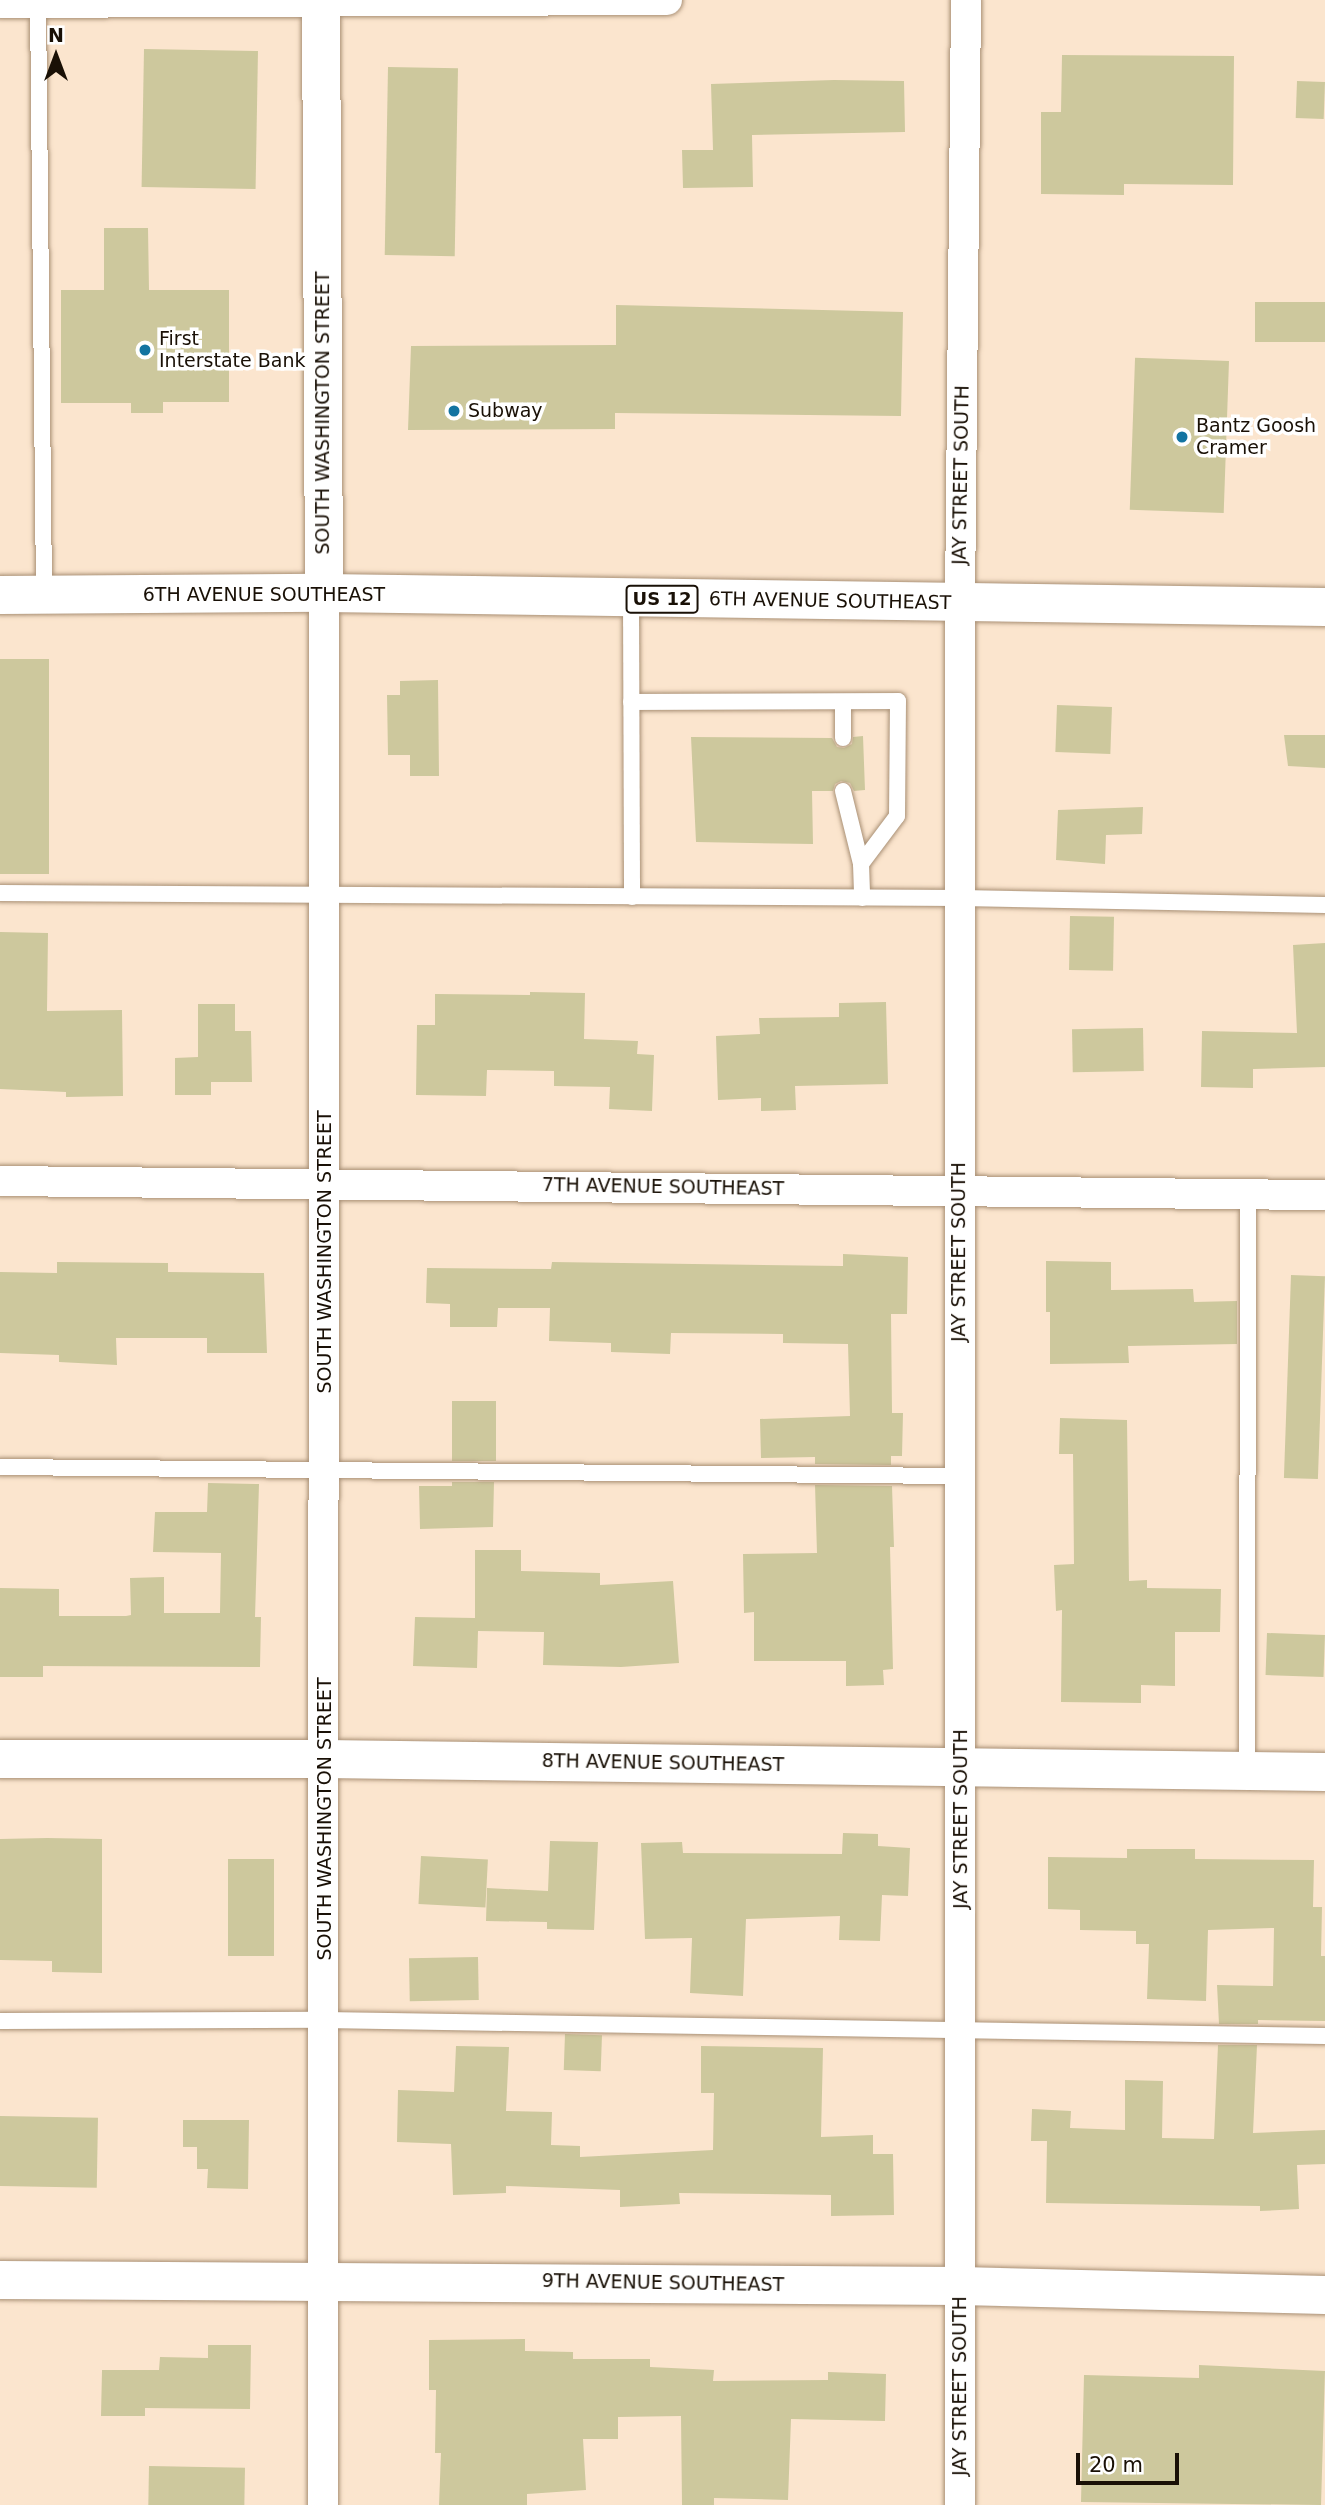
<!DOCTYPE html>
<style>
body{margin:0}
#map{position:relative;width:1325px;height:2505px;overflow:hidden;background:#fbe5ce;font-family:"DejaVu Sans",sans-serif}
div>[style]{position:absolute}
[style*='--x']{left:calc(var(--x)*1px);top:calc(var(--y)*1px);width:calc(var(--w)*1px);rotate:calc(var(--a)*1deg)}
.building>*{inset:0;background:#cdc89d;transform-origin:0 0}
.roads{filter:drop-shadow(0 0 2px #a99075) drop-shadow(0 0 2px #a99075)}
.service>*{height:16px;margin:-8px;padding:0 8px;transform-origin:8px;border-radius:8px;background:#fff}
.minor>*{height:30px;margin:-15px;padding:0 15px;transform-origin:15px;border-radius:15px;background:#fff}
.tertiary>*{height:38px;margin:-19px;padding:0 19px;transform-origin:19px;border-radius:19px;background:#fff}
.trunk>*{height:38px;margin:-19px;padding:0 19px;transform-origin:19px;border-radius:19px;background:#fff}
.dots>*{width:19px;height:19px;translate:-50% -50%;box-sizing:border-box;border:4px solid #fff;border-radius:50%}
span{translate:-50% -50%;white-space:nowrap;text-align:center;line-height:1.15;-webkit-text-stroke:7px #fff;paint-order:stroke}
.shield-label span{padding:2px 5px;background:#fff;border:2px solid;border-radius:5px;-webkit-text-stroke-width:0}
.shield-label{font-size:18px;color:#191006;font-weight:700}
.poi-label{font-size:19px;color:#191006}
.left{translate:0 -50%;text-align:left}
.street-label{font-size:19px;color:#191006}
.north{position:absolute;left:21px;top:21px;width:70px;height:70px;-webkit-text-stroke:5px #fff;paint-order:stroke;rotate:0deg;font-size:19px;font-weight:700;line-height:28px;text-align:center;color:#191006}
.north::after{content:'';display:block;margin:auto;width:24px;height:32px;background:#191006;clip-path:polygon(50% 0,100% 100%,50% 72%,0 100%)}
.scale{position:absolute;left:1076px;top:2453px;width:103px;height:32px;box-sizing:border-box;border:4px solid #191006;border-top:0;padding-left:9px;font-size:21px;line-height:24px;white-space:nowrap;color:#191006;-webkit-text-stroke:5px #fff;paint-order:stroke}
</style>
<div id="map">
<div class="building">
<div style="left:144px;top:49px;width:114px;height:138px;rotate:1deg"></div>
<div style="clip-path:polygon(1062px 55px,1234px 56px,1233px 185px,1124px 184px,1124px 195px,1041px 194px,1041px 112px,1061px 112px)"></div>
<div style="left:388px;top:67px;width:70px;height:188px;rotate:1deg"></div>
<div style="clip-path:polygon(834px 80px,904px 81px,905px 132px,752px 135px,753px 187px,683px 188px,682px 150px,713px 150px,711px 84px)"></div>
<div style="left:1297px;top:81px;width:28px;height:37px;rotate:2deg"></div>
<div style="clip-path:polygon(104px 228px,148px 228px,149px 290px,229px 290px,229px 402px,163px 402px,163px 413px,131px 413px,131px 403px,61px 403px,61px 290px,104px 290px)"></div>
<div style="left:1325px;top:302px;width:40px;height:70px;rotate:90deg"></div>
<div style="clip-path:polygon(616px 305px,903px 312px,901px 416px,615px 413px,615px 429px,408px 430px,411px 346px,616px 345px)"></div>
<div style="left:1229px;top:361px;width:152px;height:94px;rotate:92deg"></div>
<div style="left:0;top:659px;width:49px;height:215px"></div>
<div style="clip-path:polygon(438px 680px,439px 776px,410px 776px,410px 755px,388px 755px,387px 695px,400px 695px,400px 681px)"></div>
<div style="left:1057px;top:705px;width:55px;height:47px;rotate:2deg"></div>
<div style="clip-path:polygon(1284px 735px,1325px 735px,1325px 768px,1288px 766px)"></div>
<div style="clip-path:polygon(863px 736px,865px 790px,854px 791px,850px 783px,841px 781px,835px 784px,833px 791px,812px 791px,813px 844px,696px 842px,691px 737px,832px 738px,837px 747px,844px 748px,852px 744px,853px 737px)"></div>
<div style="clip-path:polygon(1143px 807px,1142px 834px,1106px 835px,1105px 864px,1056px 860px,1058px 810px)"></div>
<div style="left:1070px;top:916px;width:44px;height:54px;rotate:1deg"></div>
<div style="clip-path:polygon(0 932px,48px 933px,47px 1011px,122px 1010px,123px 1096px,66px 1097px,66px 1092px,0 1089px)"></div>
<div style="clip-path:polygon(1325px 943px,1325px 1067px,1253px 1069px,1253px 1088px,1201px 1087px,1202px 1031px,1297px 1033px,1293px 945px)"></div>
<div style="clip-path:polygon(530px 992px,585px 993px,584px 1039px,638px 1041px,637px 1054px,654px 1055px,652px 1111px,609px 1109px,610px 1087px,554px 1086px,554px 1071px,487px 1070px,486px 1096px,416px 1095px,417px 1025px,435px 1025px,435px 994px,530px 995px)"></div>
<div style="clip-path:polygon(886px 1002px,888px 1084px,795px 1086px,796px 1110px,761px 1111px,761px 1098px,718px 1100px,716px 1036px,760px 1034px,759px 1018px,839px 1017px,839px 1003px)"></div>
<div style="clip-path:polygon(198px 1004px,235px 1004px,235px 1031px,251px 1031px,252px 1082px,211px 1082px,211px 1095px,175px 1095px,175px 1058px,198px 1057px)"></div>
<div style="left:1143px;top:1028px;width:43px;height:71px;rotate:89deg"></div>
<div style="clip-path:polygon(843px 1254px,908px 1257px,907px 1314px,891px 1314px,892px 1413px,903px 1413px,902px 1456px,891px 1456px,891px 1465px,815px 1464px,815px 1457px,761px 1458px,760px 1419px,850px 1416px,848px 1344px,783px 1343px,783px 1334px,671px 1333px,670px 1354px,611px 1352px,611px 1343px,549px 1341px,550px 1308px,498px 1308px,497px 1327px,450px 1327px,450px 1304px,426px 1303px,427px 1268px,551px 1269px,552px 1262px,843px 1266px)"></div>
<div style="clip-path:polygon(1046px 1261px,1111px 1262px,1111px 1290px,1193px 1289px,1194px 1302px,1237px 1301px,1237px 1344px,1128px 1346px,1129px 1363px,1050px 1364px,1050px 1312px,1046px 1312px)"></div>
<div style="clip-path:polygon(57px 1262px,168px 1263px,168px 1272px,264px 1273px,267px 1353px,207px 1353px,207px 1338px,116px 1338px,117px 1365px,59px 1362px,59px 1355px,0 1353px,0 1272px,57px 1273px)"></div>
<div style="left:1291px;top:1275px;width:34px;height:203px;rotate:2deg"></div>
<div style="left:452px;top:1401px;width:44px;height:60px"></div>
<div style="clip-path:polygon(1060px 1418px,1127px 1420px,1129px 1581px,1147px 1580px,1147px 1588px,1221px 1589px,1220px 1632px,1175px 1632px,1175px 1686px,1141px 1685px,1141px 1703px,1061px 1702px,1062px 1610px,1056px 1611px,1054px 1565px,1074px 1564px,1073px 1454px,1059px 1454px)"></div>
<div style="clip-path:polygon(452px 1482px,494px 1482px,493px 1527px,420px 1529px,419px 1486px,452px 1486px)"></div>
<div style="clip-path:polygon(208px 1483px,259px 1484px,255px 1617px,261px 1617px,260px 1667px,43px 1666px,43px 1677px,0 1677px,0 1588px,59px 1589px,59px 1616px,126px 1616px,131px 1615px,130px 1578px,164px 1577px,164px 1613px,220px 1613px,221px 1553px,153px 1552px,155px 1512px,207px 1512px)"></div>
<div style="clip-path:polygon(815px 1485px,892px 1486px,894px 1547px,890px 1547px,893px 1669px,883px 1670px,884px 1685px,846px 1686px,846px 1661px,754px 1661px,754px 1612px,744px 1613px,743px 1554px,817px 1553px)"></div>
<div style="clip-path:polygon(475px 1550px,521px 1550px,521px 1571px,600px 1573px,600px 1585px,673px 1581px,679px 1663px,621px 1667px,543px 1665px,544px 1632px,478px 1631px,477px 1668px,413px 1666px,415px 1617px,475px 1618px)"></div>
<div style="left:1267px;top:1633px;width:58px;height:42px;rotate:2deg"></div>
<div style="clip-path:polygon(843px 1833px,878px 1834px,878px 1846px,910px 1848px,908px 1896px,882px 1895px,880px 1941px,839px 1940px,840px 1916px,746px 1919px,743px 1996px,690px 1993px,692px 1938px,645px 1939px,641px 1843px,682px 1842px,683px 1853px,842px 1854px)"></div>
<div style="clip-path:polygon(47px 1838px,102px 1839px,102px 1973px,52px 1972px,52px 1961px,0 1960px,0 1839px)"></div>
<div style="clip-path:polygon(550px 1841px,598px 1842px,594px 1930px,547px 1929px,547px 1922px,486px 1921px,487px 1888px,548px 1891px)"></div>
<div style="clip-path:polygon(1127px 1849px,1195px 1849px,1195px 1859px,1314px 1860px,1313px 1907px,1322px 1907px,1321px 1956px,1325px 1956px,1325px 2021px,1258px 2020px,1258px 2024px,1219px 2024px,1217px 1985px,1273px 1986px,1274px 1928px,1208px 1930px,1206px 2001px,1147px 1999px,1149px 1944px,1136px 1944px,1136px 1931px,1080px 1930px,1080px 1910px,1048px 1909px,1048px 1857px,1127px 1858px)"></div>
<div style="left:421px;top:1856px;width:67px;height:48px;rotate:3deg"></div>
<div style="left:228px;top:1859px;width:46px;height:97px"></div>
<div style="left:478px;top:1957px;width:43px;height:69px;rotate:89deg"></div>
<div style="left:565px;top:2034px;width:37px;height:36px;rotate:2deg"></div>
<div style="clip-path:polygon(1218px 2045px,1257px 2045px,1253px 2133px,1325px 2130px,1325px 2164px,1297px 2165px,1299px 2209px,1260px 2211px,1260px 2206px,1046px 2203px,1047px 2141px,1031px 2141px,1032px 2109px,1071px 2111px,1070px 2128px,1125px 2130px,1125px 2080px,1163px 2081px,1162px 2138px,1214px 2139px)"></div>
<div style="clip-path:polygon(456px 2046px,509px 2047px,506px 2111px,552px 2112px,551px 2145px,580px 2146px,580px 2157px,713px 2150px,714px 2093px,701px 2093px,701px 2046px,823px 2048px,821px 2137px,873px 2135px,873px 2154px,893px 2154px,894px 2215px,831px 2216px,831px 2195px,679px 2193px,680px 2204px,620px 2207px,620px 2190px,506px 2186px,506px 2193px,453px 2195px,451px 2144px,397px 2142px,398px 2090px,454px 2092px)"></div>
<div style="left:0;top:2116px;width:98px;height:70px;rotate:1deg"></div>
<div style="clip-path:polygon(183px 2120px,249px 2120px,248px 2189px,207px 2188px,208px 2169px,197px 2169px,197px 2147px,183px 2147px)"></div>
<div style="clip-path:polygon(525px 2339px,525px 2351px,573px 2352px,573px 2359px,650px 2359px,650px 2367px,714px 2370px,713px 2381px,828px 2380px,828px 2372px,886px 2374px,885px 2421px,791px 2419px,788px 2500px,714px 2498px,714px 2505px,682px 2505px,681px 2416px,618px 2417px,618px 2439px,583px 2439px,586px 2490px,527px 2494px,527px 2505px,439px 2505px,441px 2453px,435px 2453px,436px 2390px,429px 2390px,429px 2340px)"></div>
<div style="clip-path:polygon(208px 2345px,251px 2345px,250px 2409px,145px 2408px,145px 2416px,101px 2416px,102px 2370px,159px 2370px,160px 2357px,208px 2358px)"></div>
<div style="clip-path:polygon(1199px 2365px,1325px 2371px,1321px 2505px,1081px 2502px,1084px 2375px,1199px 2378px)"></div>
<div style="left:149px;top:2466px;width:96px;height:39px;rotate:1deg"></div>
</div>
<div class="roads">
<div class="service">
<div style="--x:38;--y:0;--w:595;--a:89.42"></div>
<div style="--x:631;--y:598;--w:299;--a:89.8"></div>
<div style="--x:631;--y:702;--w:267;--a:-0.2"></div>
<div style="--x:898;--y:701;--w:115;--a:90.5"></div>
<div style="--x:897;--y:816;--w:60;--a:126.9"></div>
<div style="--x:861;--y:864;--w:34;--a:88"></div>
<div style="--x:843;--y:702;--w:36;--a:90"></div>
<div style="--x:843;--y:791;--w:75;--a:76.1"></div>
<div style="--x:0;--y:893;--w:961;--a:0.3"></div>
<div style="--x:961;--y:898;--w:364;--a:1.1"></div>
<div style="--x:0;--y:1467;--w:960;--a:0.54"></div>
<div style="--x:1247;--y:1771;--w:576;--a:-89.9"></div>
<div style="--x:0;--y:2021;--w:324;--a:-0.2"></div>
<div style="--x:324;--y:2020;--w:1001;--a:0.92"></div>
</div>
<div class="minor">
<div style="--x:0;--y:3;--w:667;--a:-0.26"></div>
<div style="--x:0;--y:1181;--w:1325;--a:0.61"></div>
<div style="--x:323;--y:2505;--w:1912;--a:-89.97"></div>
<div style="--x:960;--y:2505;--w:1902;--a:-90"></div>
<div style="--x:960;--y:603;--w:603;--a:-89.43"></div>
</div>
<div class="tertiary">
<div style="--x:321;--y:0;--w:593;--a:89.71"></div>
<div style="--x:0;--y:1759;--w:325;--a:0"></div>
<div style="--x:325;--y:1759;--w:1000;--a:0.74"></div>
<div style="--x:0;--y:2280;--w:960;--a:0.36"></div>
<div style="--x:960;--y:2286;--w:365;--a:1.4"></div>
</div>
<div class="trunk">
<div style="--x:0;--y:595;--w:324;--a:-0.4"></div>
<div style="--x:324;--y:593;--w:1001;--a:0.8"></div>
</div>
</div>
<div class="dots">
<div style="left:145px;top:350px;background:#1374a1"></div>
<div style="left:454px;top:411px;background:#1374a1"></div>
<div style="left:1182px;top:437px;background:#1374a1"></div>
</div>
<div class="shield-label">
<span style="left:662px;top:599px">US 12</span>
</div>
<div class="poi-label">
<span class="left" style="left:159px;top:350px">First<br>Interstate Bank</span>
<span class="left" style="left:468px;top:411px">Subway</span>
<span class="left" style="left:1196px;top:437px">Bantz Goosh<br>Cramer</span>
</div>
<div class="street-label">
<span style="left:323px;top:413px;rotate:-90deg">SOUTH WASHINGTON STREET</span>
<span style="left:961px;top:475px;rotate:-89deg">JAY STREET SOUTH</span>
<span style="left:264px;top:595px">6TH AVENUE SOUTHEAST</span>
<span style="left:830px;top:601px;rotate:1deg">6TH AVENUE SOUTHEAST</span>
<span style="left:663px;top:1187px;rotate:1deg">7TH AVENUE SOUTHEAST</span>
<span style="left:325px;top:1252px;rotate:-90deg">SOUTH WASHINGTON STREET</span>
<span style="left:959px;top:1252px;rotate:-90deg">JAY STREET SOUTH</span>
<span style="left:663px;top:1763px;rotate:1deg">8TH AVENUE SOUTHEAST</span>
<span style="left:325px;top:1819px;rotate:-90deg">SOUTH WASHINGTON STREET</span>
<span style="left:961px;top:1819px;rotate:-90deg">JAY STREET SOUTH</span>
<span style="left:663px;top:2283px;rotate:1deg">9TH AVENUE SOUTHEAST</span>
<span style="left:960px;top:2386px;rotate:-90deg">JAY STREET SOUTH</span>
</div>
<div class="north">N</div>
<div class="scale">20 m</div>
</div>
